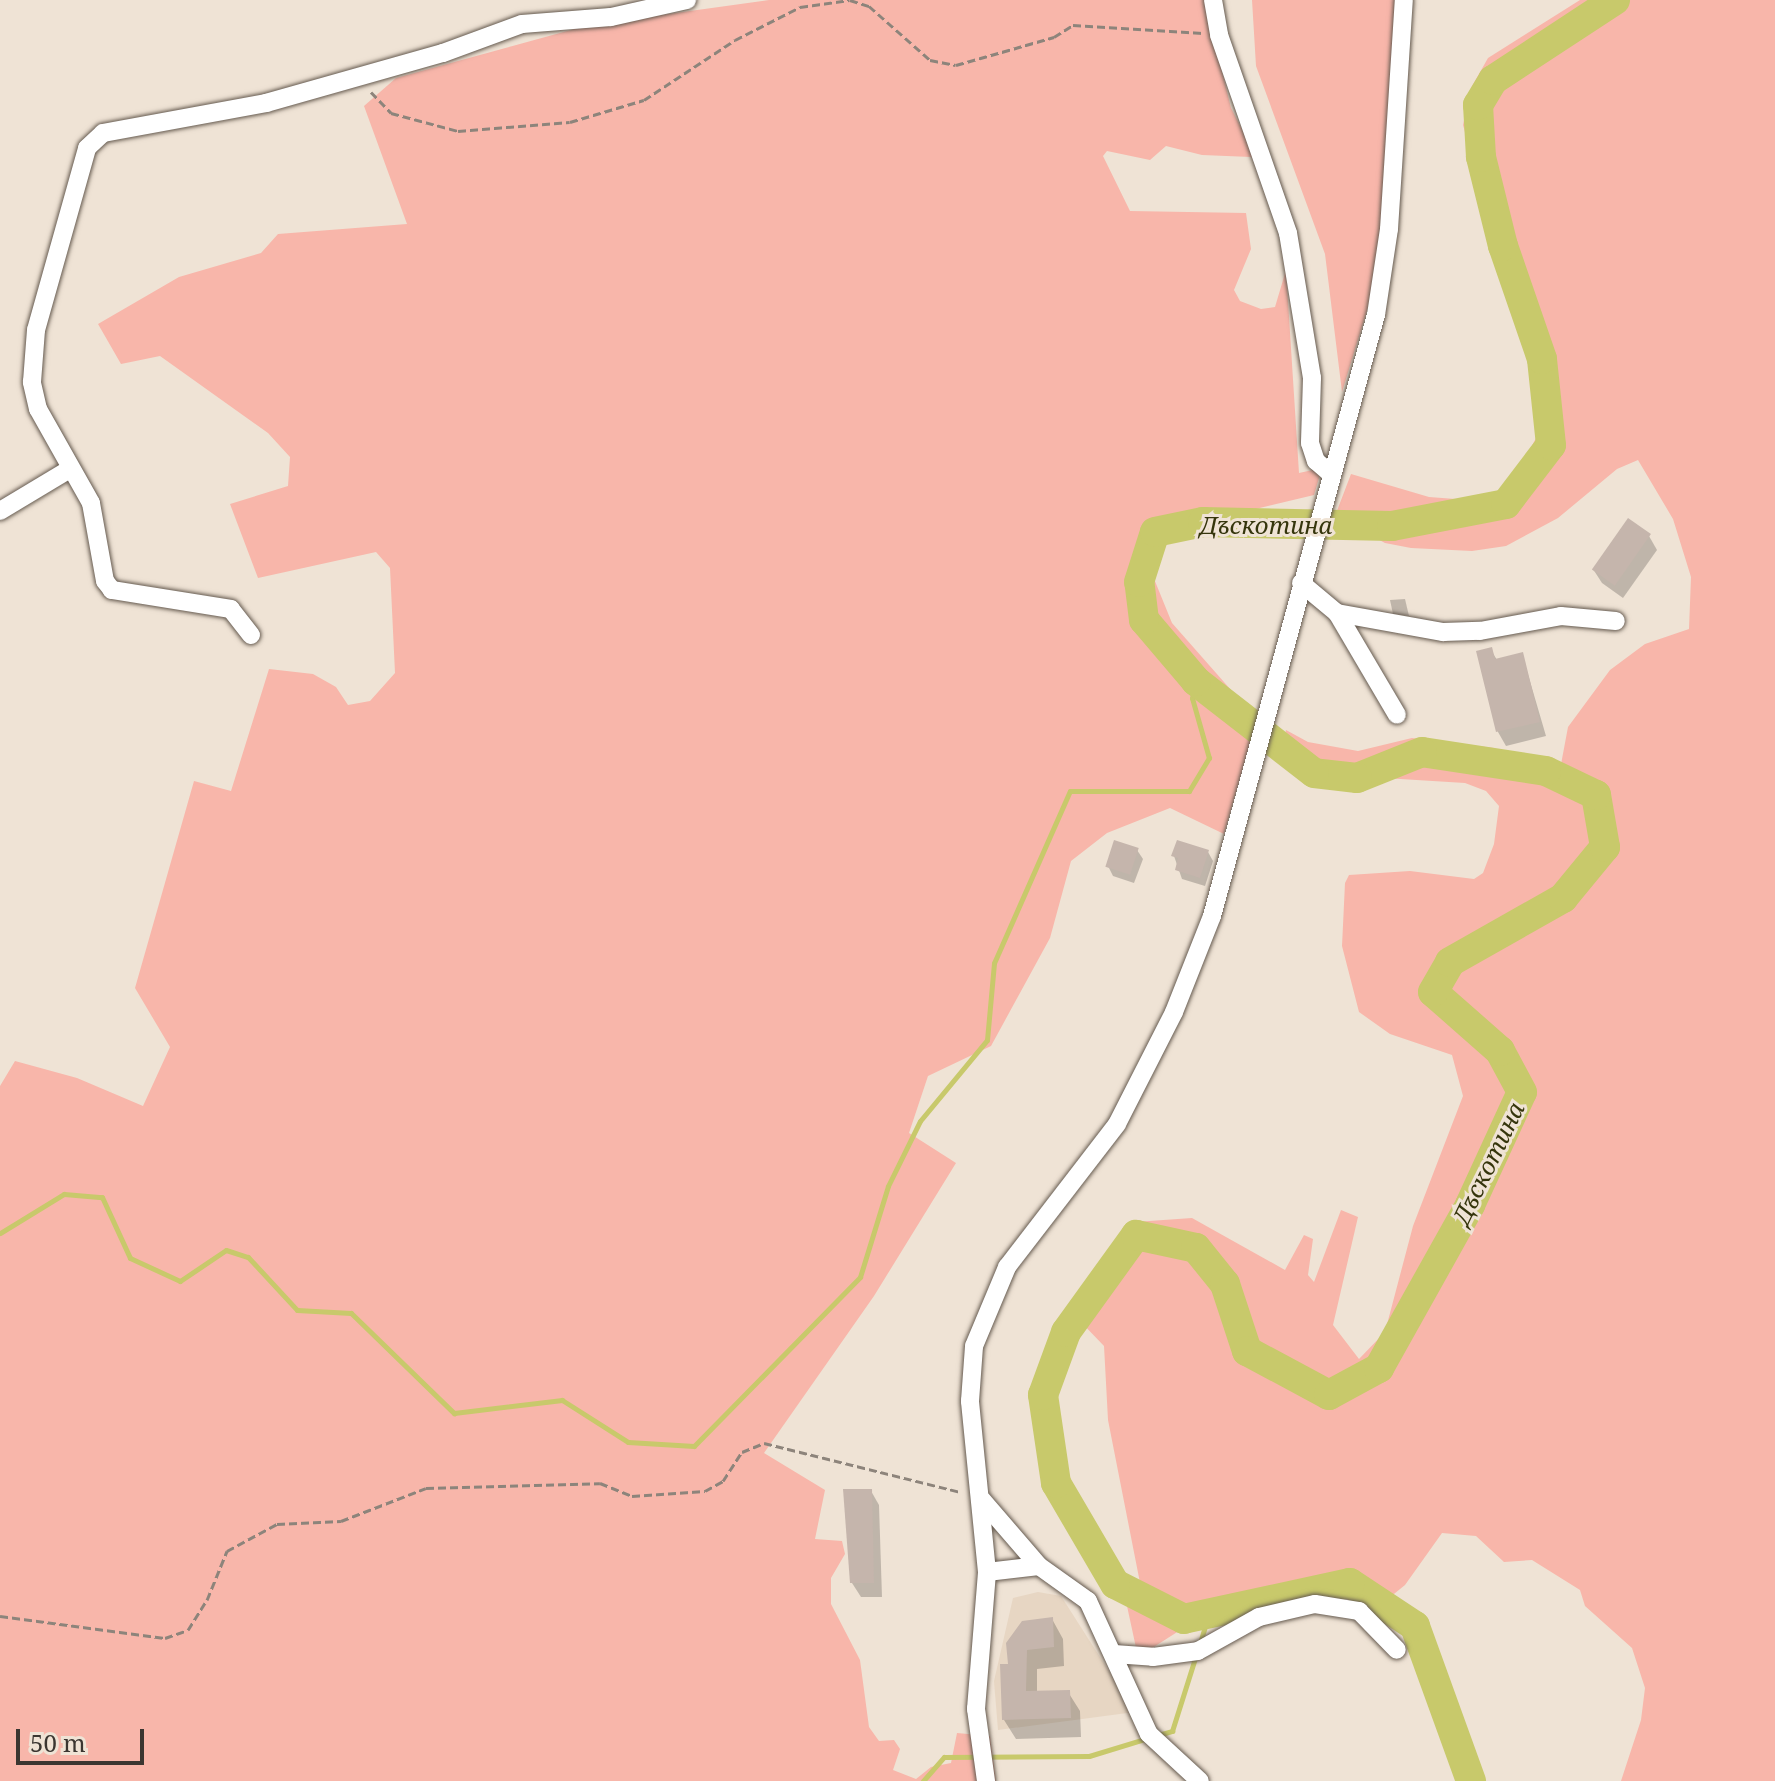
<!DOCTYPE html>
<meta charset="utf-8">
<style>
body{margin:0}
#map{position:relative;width:1775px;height:1781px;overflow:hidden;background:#efe3d5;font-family:"Noto Serif",serif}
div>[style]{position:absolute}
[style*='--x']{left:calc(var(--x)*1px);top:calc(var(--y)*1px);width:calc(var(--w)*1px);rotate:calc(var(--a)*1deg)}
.built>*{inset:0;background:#e7d6c3}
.green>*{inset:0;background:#f8b6aa}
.shadow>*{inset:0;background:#0003}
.stream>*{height:5px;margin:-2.5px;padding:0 2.5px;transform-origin:2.5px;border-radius:2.5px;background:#c8c96b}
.river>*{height:30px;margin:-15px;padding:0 15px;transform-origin:15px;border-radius:15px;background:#c8c96b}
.building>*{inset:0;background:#c5b5ac;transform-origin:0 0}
.path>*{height:3px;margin-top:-1.5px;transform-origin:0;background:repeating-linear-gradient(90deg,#8d847b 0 8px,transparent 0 12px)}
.roads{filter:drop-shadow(0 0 2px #655a4f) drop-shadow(0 0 2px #655a4f)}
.minor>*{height:18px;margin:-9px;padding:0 9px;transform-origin:9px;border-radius:9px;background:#fff}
span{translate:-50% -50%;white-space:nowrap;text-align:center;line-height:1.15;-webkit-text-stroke:6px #efe3d5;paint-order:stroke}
.water-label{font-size:24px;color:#35350c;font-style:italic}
.scale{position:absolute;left:16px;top:1729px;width:128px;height:36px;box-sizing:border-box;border:4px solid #3b3631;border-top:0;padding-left:10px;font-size:24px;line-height:28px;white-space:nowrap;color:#3b3631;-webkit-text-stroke:6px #efe3d5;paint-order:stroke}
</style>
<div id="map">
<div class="built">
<div style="clip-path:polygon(1038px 1592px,1061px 1596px,1135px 1712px,998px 1730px,994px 1681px,1013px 1598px)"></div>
</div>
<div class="green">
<div style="clip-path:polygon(769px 0,1214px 0,1216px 46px,1231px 108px,1262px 168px,1251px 157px,1202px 155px,1166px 146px,1150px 160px,1107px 151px,1103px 156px,1130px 211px,1246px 213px,1251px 249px,1234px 290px,1240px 301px,1261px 309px,1275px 307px,1286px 270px,1299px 473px,1322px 468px,1314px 495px,1214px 519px,1180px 519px,1154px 532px,1148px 564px,1172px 623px,1231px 690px,1259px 712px,1224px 834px,1170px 808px,1107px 833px,1071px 861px,1050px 938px,991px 1046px,928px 1076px,909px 1133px,956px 1163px,874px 1296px,764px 1453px,825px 1490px,815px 1539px,842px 1541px,845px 1554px,831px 1578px,831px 1604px,860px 1660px,869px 1727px,879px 1741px,894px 1740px,900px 1749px,893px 1770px,916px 1779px,931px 1767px,951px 1763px,957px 1733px,990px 1736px,996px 1781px,0 1781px,0 1086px,15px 1061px,77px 1078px,143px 1106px,170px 1047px,135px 988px,194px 781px,231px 791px,269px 669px,313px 674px,336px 687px,348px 705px,370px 701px,395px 673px,390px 568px,376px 552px,258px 578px,230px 504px,288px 486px,290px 457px,268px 433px,160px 356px,121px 364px,98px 324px,179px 277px,261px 253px,278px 234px,407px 224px,364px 106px,396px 78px,589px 25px)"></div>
<div style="clip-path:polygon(1252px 0,1402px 0,1376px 281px,1342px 392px,1325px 254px,1256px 66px)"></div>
<div style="clip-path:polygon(1580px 0,1775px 0,1775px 1781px,1621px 1781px,1641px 1720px,1645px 1688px,1632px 1648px,1585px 1606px,1580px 1590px,1532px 1560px,1504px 1562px,1476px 1536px,1442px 1533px,1405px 1585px,1389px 1598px,1347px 1583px,1236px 1617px,1193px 1622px,1138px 1657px,1127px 1606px,1142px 1593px,1108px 1420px,1104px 1346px,1079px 1320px,1079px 1299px,1135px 1222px,1192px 1218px,1285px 1270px,1304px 1235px,1313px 1239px,1308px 1275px,1314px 1282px,1341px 1210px,1358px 1217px,1333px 1325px,1359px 1359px,1385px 1332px,1413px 1226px,1463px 1096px,1452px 1055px,1390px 1034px,1359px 1012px,1342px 946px,1345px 883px,1349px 875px,1410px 871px,1474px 879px,1483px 873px,1494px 844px,1499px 806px,1486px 791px,1465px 783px,1368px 777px,1330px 780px,1289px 770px,1279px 761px,1286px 730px,1308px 742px,1358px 751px,1412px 738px,1494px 748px,1542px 774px,1556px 791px,1568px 727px,1610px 670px,1645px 644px,1689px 629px,1691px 577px,1673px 519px,1638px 460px,1617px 469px,1558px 518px,1506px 546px,1472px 551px,1411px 548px,1385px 543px,1335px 516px,1351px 474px,1429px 497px,1495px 502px,1514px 480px,1548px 415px,1527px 295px,1484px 199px,1463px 125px,1471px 88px,1488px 58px)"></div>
</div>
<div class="shadow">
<div style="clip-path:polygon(1649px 536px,1657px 550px,1623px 598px,1602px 583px,1593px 569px)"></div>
<div style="clip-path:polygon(1405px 599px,1409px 616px,1393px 614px,1390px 600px)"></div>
<div style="clip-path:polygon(1491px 650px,1497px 660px,1522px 654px,1546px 736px,1506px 746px,1498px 732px)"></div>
<div style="clip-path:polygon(1137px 850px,1143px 859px,1134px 883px,1113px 876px,1108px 866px)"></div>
<div style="clip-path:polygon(1208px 852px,1213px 861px,1205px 886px,1182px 879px,1174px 856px)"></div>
<div style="clip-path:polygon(871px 1491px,879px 1505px,882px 1597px,861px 1597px,852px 1583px)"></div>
<div style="clip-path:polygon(1052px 1619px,1063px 1639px,1064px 1666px,1037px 1669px,1037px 1693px,1068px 1692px,1080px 1711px,1081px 1737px,1016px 1739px,1004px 1720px,1010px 1666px)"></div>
</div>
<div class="stream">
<div style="--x:0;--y:1233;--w:75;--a:-31.4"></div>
<div style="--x:64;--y:1194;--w:38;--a:5"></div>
<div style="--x:102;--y:1197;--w:67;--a:65.3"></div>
<div style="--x:130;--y:1258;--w:55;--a:24.7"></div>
<div style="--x:180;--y:1281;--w:55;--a:-34"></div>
<div style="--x:226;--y:1250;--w:23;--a:18"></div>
<div style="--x:248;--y:1257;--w:72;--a:47.2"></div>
<div style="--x:297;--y:1310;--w:54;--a:3.2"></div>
<div style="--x:351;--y:1313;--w:144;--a:44.2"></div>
<div style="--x:454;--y:1413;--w:109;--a:-6.9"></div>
<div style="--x:562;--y:1400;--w:78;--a:32.5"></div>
<div style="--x:628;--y:1442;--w:66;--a:3.5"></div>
<div style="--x:694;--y:1446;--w:237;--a:-45.5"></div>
<div style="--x:860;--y:1277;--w:95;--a:-72.9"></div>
<div style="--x:888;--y:1186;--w:72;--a:-63.8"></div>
<div style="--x:920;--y:1121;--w:105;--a:-50.4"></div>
<div style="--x:987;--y:1040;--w:77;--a:-84.8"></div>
<div style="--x:994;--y:963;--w:188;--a:-66.2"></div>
<div style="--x:1070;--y:791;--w:119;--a:0"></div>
<div style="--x:1189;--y:791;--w:39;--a:-59"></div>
<div style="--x:1209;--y:758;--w:62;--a:-105.8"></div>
<div style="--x:1192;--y:698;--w:17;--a:-77"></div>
<div style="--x:1199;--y:1646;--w:34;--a:-73"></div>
<div style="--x:1158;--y:1735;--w:15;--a:-16"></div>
<div style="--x:1172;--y:1731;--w:80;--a:-72.5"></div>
<div style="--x:923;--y:1781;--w:32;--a:-49"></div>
<div style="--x:944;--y:1757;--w:145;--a:-0.4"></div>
<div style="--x:1089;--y:1756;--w:62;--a:-17"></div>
</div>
<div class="river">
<div style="--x:1471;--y:1781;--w:165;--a:-109.9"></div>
<div style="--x:1415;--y:1626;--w:78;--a:-146.5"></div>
<div style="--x:1350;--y:1583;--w:170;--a:167.8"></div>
<div style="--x:1184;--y:1619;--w:77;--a:-153.1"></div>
<div style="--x:1115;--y:1584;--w:117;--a:-120.3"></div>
<div style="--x:1056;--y:1483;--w:89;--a:-98.4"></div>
<div style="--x:1043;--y:1395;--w:67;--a:-69.9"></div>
<div style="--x:1066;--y:1332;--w:120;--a:-54.2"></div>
<div style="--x:1136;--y:1235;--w:61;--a:12.2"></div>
<div style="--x:1196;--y:1248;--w:46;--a:51.1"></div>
<div style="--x:1225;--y:1284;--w:71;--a:71.8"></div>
<div style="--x:1247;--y:1351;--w:93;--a:28.2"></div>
<div style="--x:1329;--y:1395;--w:57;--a:-28.4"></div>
<div style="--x:1379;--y:1368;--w:187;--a:-60.8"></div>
<div style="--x:1470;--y:1205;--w:124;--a:-65.3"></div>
<div style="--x:1522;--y:1092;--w:47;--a:-118.2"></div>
<div style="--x:1500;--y:1051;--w:89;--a:-138.6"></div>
<div style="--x:1433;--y:992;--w:34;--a:-60"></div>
<div style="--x:1450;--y:962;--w:130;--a:-29.5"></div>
<div style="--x:1563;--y:898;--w:66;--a:-50.5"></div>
<div style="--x:1605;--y:847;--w:53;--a:-99.8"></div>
<div style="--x:1596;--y:795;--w:55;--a:-154.4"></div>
<div style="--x:1546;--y:771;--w:125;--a:-171.3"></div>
<div style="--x:1422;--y:752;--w:70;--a:158.2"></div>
<div style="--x:1357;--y:778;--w:43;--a:-173.4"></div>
<div style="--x:1314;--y:773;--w:150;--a:-142.1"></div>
<div style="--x:1196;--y:681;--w:80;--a:-130.4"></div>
<div style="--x:1144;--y:620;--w:38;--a:-97"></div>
<div style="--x:1139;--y:582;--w:52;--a:-72.3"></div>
<div style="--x:1155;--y:532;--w:49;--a:-11.8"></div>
<div style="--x:1203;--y:522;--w:189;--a:1.2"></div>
<div style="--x:1392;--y:526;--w:116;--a:-10.9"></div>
<div style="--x:1506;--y:504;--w:74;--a:-52.7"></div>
<div style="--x:1551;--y:445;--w:86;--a:-96"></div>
<div style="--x:1542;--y:359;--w:120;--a:-109"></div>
<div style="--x:1503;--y:246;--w:92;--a:-103.9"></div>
<div style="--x:1481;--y:157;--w:52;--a:-93.3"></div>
<div style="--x:1478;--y:105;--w:29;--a:-59"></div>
<div style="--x:1493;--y:80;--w:146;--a:-33.3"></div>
</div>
<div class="building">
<div style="left:1628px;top:518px;width:28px;height:63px;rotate:35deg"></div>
<div style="clip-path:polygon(1492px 647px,1495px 659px,1523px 652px,1540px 722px,1496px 732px,1476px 651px)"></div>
<div style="left:1114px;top:840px;width:26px;height:28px;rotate:18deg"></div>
<div style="clip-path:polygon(1177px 840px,1209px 850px,1200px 878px,1175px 870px,1178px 858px,1171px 856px)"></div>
<div style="clip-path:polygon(843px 1489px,872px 1489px,874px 1583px,850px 1583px)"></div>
<div style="clip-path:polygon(1053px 1617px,1054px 1647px,1027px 1650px,1026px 1691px,1070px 1690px,1071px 1718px,1002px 1720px,1000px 1664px,1008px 1664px,1006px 1643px,1022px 1621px)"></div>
</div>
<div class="path">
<div style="--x:850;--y:0;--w:20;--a:18"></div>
<div style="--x:869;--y:6;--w:81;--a:41.5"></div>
<div style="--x:930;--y:60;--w:26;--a:11"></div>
<div style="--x:956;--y:65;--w:102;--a:-15.9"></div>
<div style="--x:1054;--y:37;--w:22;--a:-32"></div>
<div style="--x:1073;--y:25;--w:130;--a:3.5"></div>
<div style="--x:371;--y:92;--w:29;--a:46"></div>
<div style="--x:391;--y:113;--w:69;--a:15"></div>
<div style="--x:458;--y:131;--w:112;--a:-4.6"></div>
<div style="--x:570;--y:122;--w:77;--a:-16.6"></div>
<div style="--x:644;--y:100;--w:109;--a:-33.4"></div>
<div style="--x:735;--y:40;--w:73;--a:-26.9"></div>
<div style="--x:800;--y:7;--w:50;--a:-8"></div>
<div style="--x:0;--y:1616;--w:166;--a:7.6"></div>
<div style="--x:165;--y:1638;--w:24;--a:-19"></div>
<div style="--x:188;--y:1630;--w:36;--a:-58"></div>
<div style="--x:207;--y:1600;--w:53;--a:-67.8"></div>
<div style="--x:227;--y:1551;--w:57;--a:-28.4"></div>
<div style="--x:277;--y:1524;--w:64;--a:-2.7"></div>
<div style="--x:341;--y:1521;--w:91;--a:-21.2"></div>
<div style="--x:426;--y:1488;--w:174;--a:-1.6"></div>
<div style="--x:600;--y:1483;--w:35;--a:22"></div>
<div style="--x:632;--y:1496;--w:73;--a:-3.9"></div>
<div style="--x:705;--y:1491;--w:21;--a:-29"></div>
<div style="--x:723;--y:1481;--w:35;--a:-57"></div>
<div style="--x:742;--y:1452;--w:24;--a:-22"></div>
<div style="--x:764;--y:1443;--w:203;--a:14"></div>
</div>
<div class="roads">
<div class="minor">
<div style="--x:1213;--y:0;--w:36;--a:80"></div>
<div style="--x:1219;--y:35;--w:210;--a:70.8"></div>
<div style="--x:1288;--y:233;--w:147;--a:80.6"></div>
<div style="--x:1312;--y:378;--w:65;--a:91.8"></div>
<div style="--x:1310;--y:443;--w:19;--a:72"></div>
<div style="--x:1316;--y:461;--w:18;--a:41"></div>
<div style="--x:0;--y:511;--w:82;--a:-31"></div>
<div style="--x:1301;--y:583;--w:47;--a:39.8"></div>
<div style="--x:1337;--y:613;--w:108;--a:10.2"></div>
<div style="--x:1443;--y:632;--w:37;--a:-2"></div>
<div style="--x:1480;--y:631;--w:82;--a:-10.5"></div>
<div style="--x:1561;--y:616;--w:55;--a:5.2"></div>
<div style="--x:1337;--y:613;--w:118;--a:59.5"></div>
<div style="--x:251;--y:635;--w:33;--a:-128"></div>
<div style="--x:231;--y:609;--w:121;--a:-170.9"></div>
<div style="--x:112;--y:590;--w:11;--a:-128"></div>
<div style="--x:105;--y:581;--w:79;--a:-100.2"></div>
<div style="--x:91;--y:503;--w:108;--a:-119.4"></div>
<div style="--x:38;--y:409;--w:28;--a:-103"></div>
<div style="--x:32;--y:382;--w:52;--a:-85.6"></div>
<div style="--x:36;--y:330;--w:189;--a:-74.3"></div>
<div style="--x:87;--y:148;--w:22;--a:-43"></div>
<div style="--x:103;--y:133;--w:166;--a:-10.4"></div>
<div style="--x:266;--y:103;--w:184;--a:-15.8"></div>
<div style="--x:443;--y:53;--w:84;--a:-20.2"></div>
<div style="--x:522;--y:24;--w:89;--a:-4.5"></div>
<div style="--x:611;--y:17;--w:78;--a:-12.6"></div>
<div style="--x:982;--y:1500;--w:87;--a:49.2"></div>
<div style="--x:1039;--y:1566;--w:60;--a:35.5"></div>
<div style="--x:1088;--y:1601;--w:146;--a:65.4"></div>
<div style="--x:1149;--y:1734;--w:69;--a:42.7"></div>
<div style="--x:987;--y:1572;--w:52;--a:-6.6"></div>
<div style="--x:1114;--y:1654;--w:39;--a:4"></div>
<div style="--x:1153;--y:1657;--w:45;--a:-7.6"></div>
<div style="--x:1198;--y:1651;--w:70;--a:-29.1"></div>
<div style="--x:1259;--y:1617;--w:57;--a:-13.1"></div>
<div style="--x:1315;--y:1604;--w:45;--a:9"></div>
<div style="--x:1359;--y:1611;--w:54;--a:45.7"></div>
<div style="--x:986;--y:1781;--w:73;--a:-97.9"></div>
<div style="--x:976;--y:1709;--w:137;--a:-85.4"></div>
<div style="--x:987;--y:1572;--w:172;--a:-95.7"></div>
<div style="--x:970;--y:1401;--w:55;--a:-85.8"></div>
<div style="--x:974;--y:1346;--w:86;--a:-67.3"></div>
<div style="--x:1007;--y:1267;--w:180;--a:-52.4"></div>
<div style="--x:1117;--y:1124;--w:126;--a:-63"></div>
<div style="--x:1174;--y:1012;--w:103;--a:-68.4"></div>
<div style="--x:1212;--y:916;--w:623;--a:-74.74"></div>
<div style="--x:1376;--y:315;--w:87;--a:-81.4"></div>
<div style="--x:1389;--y:229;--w:229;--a:-86.3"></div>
</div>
</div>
<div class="water-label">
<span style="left:1266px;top:525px">Дъскотина</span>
<span style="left:1488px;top:1163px;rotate:-64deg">Дъскотина</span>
</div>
<div class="scale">50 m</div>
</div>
